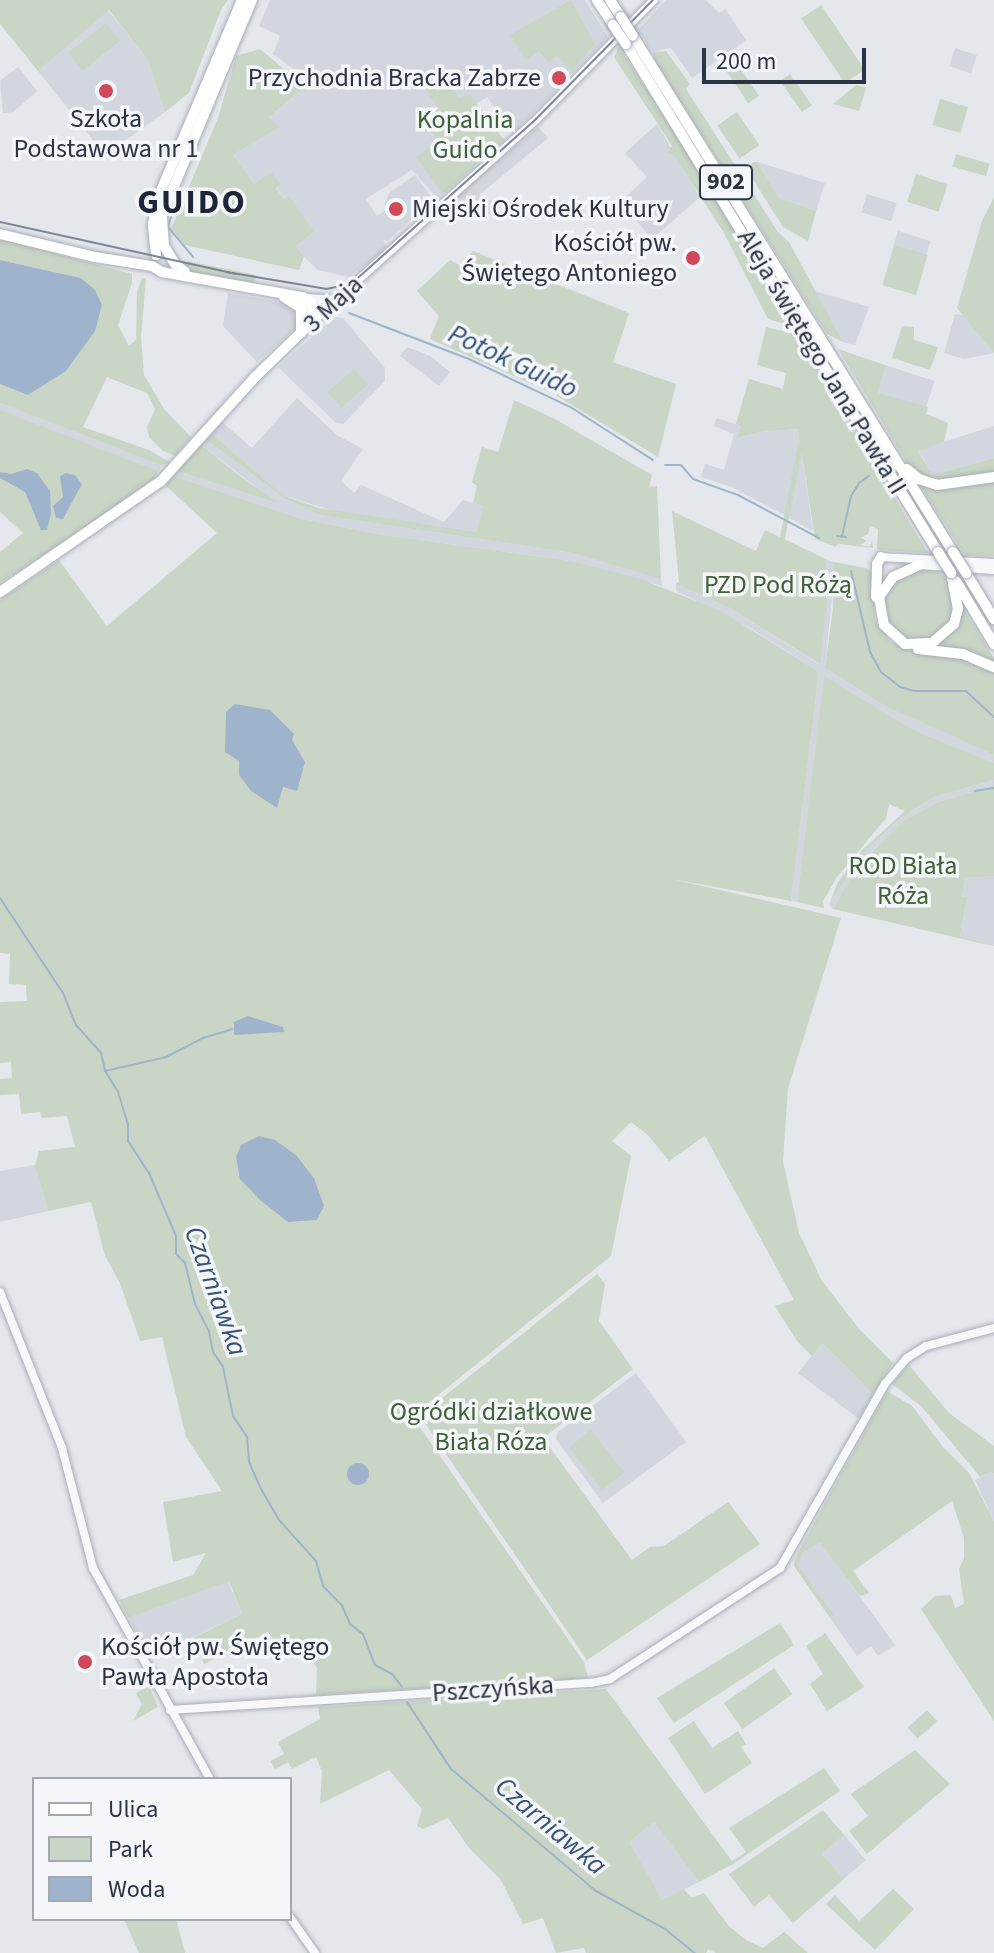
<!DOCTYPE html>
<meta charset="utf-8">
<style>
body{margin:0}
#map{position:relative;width:994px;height:1953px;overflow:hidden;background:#e4e7ec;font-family:"Source Sans 3",sans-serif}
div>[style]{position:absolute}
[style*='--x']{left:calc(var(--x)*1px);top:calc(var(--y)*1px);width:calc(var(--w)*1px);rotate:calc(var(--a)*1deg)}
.built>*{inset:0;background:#d2d6de;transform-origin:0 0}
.green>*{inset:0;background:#c9d6c5;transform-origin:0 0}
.water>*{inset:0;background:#9fb4cc}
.round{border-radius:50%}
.stream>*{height:2px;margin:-1px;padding:0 1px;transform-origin:1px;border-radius:1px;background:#9fb4cc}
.roads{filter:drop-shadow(0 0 2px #a9aeb7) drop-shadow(0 0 2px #a9aeb7)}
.minor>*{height:8px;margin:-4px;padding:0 4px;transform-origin:4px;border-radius:4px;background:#f7f8fa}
.major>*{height:10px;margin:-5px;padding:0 5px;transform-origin:5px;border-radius:5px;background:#fff}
.tram>*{height:2px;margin:-1px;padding:0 1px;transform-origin:1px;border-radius:1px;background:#7d8696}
.bridges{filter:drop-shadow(0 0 2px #a3abb8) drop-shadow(0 0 2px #a3abb8)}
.major-bridge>*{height:10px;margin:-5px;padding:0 5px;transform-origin:5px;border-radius:5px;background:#fff}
.dots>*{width:22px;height:22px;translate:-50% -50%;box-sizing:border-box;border:4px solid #f4f6f9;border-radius:50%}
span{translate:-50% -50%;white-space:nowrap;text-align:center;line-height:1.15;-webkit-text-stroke:7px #f4f6f9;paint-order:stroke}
.shield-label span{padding:2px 6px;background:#f4f6f9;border:2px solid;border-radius:6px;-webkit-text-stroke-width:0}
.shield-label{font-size:24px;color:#2b3445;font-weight:700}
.poi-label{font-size:26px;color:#2b3445}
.right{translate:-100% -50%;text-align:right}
.left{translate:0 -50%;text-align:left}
.park-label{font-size:26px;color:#3f6138}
.street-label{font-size:26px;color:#2b3445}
.water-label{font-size:28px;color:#34527a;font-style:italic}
.district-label{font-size:34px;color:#1d2536;font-weight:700;letter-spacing:2px}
.legend{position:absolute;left:32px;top:1777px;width:260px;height:144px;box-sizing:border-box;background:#f4f6f9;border:2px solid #a4a8b1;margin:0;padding:10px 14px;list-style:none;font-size:24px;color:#2b3445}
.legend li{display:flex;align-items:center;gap:16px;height:40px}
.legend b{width:40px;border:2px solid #a4a8b1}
.scale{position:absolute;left:702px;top:48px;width:164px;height:36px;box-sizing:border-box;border:4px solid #2b3445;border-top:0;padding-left:10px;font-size:24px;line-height:28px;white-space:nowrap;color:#2b3445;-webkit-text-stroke:6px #f4f6f9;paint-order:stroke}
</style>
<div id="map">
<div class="built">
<div style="clip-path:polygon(270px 0,585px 0,608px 37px,513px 133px,487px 97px,476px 104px,504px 140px,437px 198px,412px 170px,366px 199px,377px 216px,387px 209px,384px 204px,390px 192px,415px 175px,434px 200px,387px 241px,383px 240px,387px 247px,349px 277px,318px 270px,304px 257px,295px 246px,314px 231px,288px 197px,285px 200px,276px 187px,271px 172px,254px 184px,233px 155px,278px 127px,269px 117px,311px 82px,273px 54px,280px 36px,259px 26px)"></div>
<div style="clip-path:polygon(666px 0,706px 0,719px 13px,725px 9px,746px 40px,692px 78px,671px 48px,653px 52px,638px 30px)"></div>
<div style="clip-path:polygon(108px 10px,148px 60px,165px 112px,105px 155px,38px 71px)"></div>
<div style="left:955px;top:48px;width:23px;height:19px;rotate:18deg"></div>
<div style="clip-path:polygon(18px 67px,37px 91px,13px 112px,3px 113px,0 81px)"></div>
<div style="clip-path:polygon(657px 124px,700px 197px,652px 239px,620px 202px,647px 177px,625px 153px)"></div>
<div style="clip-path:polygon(538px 127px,548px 138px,479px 195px,498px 203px,494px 216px,457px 202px,457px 197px)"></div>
<div style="clip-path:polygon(757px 162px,825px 183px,816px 211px,779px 198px)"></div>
<div style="left:867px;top:194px;width:31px;height:19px;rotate:17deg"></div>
<div style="left:898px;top:231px;width:34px;height:15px;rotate:17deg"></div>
<div style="clip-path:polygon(815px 291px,869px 307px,855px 345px,843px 342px)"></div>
<div style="clip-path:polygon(228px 293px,292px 304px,297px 327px,257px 362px,223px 326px)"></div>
<div style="clip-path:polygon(955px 314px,964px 315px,994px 353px,964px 359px,944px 353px)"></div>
<div style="clip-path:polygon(335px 317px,343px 318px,385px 368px,385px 381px,343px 424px,336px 423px,278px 367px)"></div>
<div style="clip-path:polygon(407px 347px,430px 356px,450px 372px,439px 386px,400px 356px)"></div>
<div style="left:885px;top:365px;width:52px;height:29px;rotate:18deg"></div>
<div style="clip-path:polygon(297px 398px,337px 435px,363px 449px,341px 481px,354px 493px,361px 485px,444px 522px,463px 500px,483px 506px,476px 532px,341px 513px,284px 496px,211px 433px,221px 421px,252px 448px)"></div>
<div style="left:0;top:403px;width:173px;height:7px;rotate:21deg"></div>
<div style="clip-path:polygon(717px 418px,741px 426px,738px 438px,760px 432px,798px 429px,813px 531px,732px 487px,701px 477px,705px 464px,724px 470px,734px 434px,714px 426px)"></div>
<div style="clip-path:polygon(994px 426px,994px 458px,932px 475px,918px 450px)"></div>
<div style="clip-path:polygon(205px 439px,284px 498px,320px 515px,573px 553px,639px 571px,661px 579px,662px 586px,571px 561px,377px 534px,302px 519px,174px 476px,177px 471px,277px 503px,200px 444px)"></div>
<div style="clip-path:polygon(826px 559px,834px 562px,834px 578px,825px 668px,885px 706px,994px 755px,994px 763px,914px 730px,825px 677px,797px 902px,791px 901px,819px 672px,750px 628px,676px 591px,676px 584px,730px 608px,819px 664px,827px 601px)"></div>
<div style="clip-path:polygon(994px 780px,994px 786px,938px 802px,903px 821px,856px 868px,833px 909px,829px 905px,860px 855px,901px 818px,934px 797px)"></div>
<div style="clip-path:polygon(994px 876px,994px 946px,960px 936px,967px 897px,962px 896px,965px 878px)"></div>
<div style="clip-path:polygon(35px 1165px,48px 1211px,0 1222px,0 1171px)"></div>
<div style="clip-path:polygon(822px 1343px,873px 1394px,859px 1419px,798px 1373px)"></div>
<div style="clip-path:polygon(636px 1373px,686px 1442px,603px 1503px,556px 1439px,557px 1433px)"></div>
<div style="clip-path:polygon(991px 1472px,994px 1474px,994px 1521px,975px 1480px)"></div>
<div style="clip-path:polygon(820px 1541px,895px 1645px,878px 1656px,871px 1646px,857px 1656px,830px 1618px,834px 1615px,797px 1564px,803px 1553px)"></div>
<div style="clip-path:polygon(228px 1581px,242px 1614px,151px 1657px,129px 1618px)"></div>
<div style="clip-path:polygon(654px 1820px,699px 1882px,662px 1900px,628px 1842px)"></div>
<div style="left:844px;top:1835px;width:33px;height:29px;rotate:49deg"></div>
</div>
<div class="green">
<div style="clip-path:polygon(0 0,228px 0,221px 10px,189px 93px,165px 112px,148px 60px,109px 10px,38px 71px,0 24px)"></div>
<div style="clip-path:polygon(571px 0,595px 44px,571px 71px,557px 56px,548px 62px,539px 51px,526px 60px,510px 35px)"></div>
<div style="left:821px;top:5px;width:78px;height:24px;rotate:56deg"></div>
<div style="left:106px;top:23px;width:23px;height:48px;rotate:52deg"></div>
<div style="clip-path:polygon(637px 32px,655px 60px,653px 52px,666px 51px,690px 84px,686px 89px,778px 232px,789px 242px,843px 342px,827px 334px)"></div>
<div style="clip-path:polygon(619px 47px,702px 175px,788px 325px,768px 319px,724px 233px,674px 155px,667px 153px,672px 146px,614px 57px)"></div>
<div style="clip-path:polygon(260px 49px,305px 87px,269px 117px,279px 127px,233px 155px,254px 184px,271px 172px,280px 184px,276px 188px,284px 199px,289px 196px,314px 231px,296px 246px,304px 257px,299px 270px,185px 245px,171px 229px,218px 118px,236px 56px)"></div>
<div style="left:736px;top:62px;width:41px;height:13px;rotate:56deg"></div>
<div style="left:790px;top:74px;width:38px;height:12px;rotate:55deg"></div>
<div style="clip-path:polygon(439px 79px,446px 89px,452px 86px,459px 98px,469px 94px,504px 140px,443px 194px,416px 157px,438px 141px,428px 126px,440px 117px,440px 111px,424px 88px)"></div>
<div style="clip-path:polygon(856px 85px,866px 88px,859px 111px,833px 104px)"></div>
<div style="left:940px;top:99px;width:29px;height:27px;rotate:16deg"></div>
<div style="left:737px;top:112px;width:40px;height:24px;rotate:56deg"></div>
<div style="left:956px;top:154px;width:35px;height:13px;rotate:16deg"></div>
<div style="clip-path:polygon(753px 162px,757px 162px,779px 198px,816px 211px,808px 241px,783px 227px,747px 170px)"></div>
<div style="left:916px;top:174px;width:33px;height:29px;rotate:18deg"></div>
<div style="clip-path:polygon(994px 197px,994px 353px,957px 308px,982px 221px)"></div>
<div style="clip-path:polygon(0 239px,132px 274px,132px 283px,118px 325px,129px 346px,136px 340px,137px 292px,142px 278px,146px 278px,141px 337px,144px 375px,164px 409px,191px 437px,175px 456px,163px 451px,149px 437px,147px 427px,155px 409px,147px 393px,107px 377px,83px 427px,149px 450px,171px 463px,161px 465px,0 403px,0 384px,28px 395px,38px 388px,81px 278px,0 260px)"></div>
<div style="left:894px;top:245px;width:35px;height:42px;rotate:16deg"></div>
<div style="clip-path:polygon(473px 251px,629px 313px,613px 362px,676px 384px,658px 457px,552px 393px,430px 339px,439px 316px,417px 291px,450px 260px,461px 266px)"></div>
<div style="clip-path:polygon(187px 261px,256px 275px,255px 283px,306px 293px,191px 273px,184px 269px)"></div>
<div style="clip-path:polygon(902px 326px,914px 327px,914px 340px,938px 347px,930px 370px,892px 358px)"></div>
<div style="clip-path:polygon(766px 327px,794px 334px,799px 341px,928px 553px,881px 550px,877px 549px,878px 529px,870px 526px,868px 534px,861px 538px,867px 541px,860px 545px,869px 547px,872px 541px,873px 548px,838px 544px,836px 547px,815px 539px,798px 429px,760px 432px,737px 438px,741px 426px,736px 424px,749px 379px,783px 389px,786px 373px,757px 365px)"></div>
<div style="left:817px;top:347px;width:5px;height:241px;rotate:11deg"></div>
<div style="clip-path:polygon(838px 349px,885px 365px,878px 393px,928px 407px,926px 414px,948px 423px,944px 442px,918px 451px,932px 475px,994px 458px,994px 474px,942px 483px,912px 471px)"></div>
<div style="left:354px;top:369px;width:21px;height:35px;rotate:49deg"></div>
<div style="clip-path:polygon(514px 400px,553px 418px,652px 475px,649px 487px,657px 486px,661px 579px,573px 553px,320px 515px,284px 498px,205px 439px,211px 433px,284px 496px,319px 508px,476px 532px,483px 506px,473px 503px,477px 486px,472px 482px,482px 447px,498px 452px)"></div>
<div style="clip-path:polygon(0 410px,158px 471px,154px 478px,95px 521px,0 583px,0 552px,23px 533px,0 512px)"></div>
<div style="clip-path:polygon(200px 444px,240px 476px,280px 504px,177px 471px)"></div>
<div style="clip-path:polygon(174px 476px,302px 519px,377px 534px,571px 561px,638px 578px,721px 611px,819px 672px,791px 901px,672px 879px,841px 918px,788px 1088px,783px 1162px,799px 1233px,822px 1281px,860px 1330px,893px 1363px,873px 1394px,822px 1343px,812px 1356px,797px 1341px,775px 1306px,794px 1300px,705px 1136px,669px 1161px,648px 1135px,631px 1122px,612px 1141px,631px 1156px,611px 1256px,412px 1416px,584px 1662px,588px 1678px,316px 1695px,317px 1668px,300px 1644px,282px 1652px,268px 1632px,204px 1664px,193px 1638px,242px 1614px,229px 1581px,129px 1618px,119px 1600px,193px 1575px,206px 1553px,173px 1562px,163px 1502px,222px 1491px,186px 1437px,162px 1337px,140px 1341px,120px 1283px,105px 1256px,91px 1202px,48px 1211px,35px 1165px,39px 1151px,75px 1147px,67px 1116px,42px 1118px,40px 1112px,21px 1114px,19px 1094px,0 1095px,0 1079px,12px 1078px,11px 1062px,0 1063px,0 1002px,27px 1001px,26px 985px,9px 984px,10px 954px,0 953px,0 600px,59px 560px,107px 626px,217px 533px,165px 485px)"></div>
<div style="clip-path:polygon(994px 478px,994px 556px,965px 555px,921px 487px)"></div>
<div style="clip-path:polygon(672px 511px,756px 551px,765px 530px,826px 559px,827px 601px,820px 664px,730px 608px,676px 584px,679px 582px)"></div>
<div style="clip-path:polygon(834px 562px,866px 568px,872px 573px,875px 620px,890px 641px,905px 649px,955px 655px,994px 670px,994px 755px,885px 706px,825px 668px,833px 608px)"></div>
<div style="clip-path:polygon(919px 570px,939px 572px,947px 581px,953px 593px,953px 619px,940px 636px,913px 643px,888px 628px,882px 602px,892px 583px)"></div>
<div style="clip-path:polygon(963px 608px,994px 658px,994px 663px,974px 653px,936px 646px,954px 631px)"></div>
<div style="clip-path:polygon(824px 676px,914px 730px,994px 763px,994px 780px,934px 797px,901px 818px,860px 855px,829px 905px,838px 882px,861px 851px,905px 811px,889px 804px,886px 818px,837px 877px,823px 901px,824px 908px,797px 902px)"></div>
<div style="clip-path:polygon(994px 786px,994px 876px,965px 878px,962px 896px,967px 897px,960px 936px,993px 946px,833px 909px,856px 868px,903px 821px,938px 802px)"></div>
<div style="clip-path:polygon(597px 1274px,605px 1284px,599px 1321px,633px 1369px,543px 1438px,632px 1560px,650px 1547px,664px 1546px,728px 1502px,760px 1544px,587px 1660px,420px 1416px)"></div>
<div style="clip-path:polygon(909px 1365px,949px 1413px,994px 1446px,994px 1474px,991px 1472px,980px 1477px,921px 1406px,892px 1384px)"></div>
<div style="clip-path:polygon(887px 1391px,912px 1406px,943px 1447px,969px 1473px,994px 1521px,994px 1721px,921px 1609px,935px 1596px,951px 1595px,955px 1608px,964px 1604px,959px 1569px,964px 1558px,964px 1538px,952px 1501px,853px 1571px,869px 1593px,860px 1596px,820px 1542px,803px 1553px,798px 1565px,834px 1615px,830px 1618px,794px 1566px,795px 1558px)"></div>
<div style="left:591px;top:1430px;width:54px;height:28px;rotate:52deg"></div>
<div style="clip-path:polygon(780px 1623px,794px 1645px,674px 1723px,657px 1698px)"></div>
<div style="clip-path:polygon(825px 1633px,864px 1687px,827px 1711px,810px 1684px,823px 1674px,806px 1646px)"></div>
<div style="left:774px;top:1668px;width:32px;height:61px;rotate:55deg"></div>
<div style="clip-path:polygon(149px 1686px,158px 1707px,133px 1721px,142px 1704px,136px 1693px)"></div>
<div style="clip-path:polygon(606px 1689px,732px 1861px,746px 1852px,729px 1828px,824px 1768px,840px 1791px,733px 1864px,699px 1882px,654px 1821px,629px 1842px,662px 1900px,684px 1889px,691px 1898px,704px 1893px,729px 1926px,746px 1940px,763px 1948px,784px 1932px,808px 1953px,716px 1953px,708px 1949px,706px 1953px,586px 1953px,584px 1948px,556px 1953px,543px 1918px,523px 1924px,501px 1880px,469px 1848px,448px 1818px,423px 1829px,417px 1826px,422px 1809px,389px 1770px,320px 1804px,322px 1771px,316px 1757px,292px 1769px,288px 1762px,275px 1769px,270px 1761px,284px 1754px,278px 1742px,320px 1719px,318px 1707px)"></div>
<div style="left:927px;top:1710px;width:15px;height:26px;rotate:48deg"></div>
<div style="clip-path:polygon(694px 1721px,712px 1748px,738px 1731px,746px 1744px,741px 1747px,752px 1763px,705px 1794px,668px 1738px)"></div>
<div style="clip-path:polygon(915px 1750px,950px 1784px,867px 1854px,849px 1831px,868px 1816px,851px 1794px)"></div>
<div style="clip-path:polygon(823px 1810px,844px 1835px,822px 1854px,844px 1879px,793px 1923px,769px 1895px,754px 1907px,729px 1874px)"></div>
<div style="clip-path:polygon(893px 1889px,914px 1909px,875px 1950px,826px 1904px,835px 1895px,859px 1921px)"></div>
<div style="clip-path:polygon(124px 1919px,176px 1919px,185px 1953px,139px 1953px)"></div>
</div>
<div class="water">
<div style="clip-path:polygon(0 260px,81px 278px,95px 290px,102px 305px,95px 331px,66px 371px,28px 395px,0 384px)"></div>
<div style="clip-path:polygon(27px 469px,37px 473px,50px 491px,51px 513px,47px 530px,41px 530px,25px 492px,0 478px,0 472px,11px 474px)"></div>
<div style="clip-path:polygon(66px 473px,75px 475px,82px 484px,63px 519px,56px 518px,53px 506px,63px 497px,60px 476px)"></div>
<div style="clip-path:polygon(235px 704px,270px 710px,294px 734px,292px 740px,305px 762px,297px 791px,283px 787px,277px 808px,251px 791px,239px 775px,239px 761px,225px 752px,226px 712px)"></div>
<div style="clip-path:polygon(248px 1016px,283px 1027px,284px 1032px,234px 1035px,234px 1022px)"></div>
<div style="clip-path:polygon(259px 1136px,275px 1140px,296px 1155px,314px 1178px,324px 1206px,317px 1220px,288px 1222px,260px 1200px,240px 1179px,236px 1157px,241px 1145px)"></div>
<div class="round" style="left:347px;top:1463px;width:22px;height:22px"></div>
</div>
<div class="stream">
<div style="--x:174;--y:208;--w:20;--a:108"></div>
<div style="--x:168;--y:227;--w:39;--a:50"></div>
<div style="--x:349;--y:313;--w:129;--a:21"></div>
<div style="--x:469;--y:359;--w:114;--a:25.4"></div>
<div style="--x:572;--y:408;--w:96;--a:32.7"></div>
<div style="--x:665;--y:465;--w:16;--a:0"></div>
<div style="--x:681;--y:465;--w:18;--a:49"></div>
<div style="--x:693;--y:479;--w:48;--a:19.6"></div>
<div style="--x:738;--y:495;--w:92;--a:28"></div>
<div style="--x:837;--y:536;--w:9;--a:6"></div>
<div style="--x:842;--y:536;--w:41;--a:-77.3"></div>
<div style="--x:851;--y:496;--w:15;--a:-58"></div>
<div style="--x:859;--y:483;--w:12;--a:-35"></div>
<div style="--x:851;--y:571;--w:83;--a:76.8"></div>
<div style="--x:870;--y:652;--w:23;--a:61"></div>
<div style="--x:881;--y:672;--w:24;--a:38"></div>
<div style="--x:900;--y:687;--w:15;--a:16"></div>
<div style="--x:914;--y:691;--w:52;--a:0"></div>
<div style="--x:966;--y:691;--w:38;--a:43"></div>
<div style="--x:975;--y:791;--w:19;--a:-9"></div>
<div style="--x:0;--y:898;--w:114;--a:56.4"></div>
<div style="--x:63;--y:993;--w:35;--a:68"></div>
<div style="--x:76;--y:1025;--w:38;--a:48"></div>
<div style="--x:101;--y:1053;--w:18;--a:77"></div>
<div style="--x:105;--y:1071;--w:25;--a:58"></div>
<div style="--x:118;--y:1092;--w:34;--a:73"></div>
<div style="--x:128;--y:1125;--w:16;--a:90"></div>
<div style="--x:128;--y:1141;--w:38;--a:57"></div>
<div style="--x:149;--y:1173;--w:69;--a:66.8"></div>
<div style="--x:176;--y:1236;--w:18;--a:90"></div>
<div style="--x:176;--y:1254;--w:13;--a:45"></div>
<div style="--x:185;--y:1263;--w:42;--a:76.3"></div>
<div style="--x:195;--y:1304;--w:31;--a:63"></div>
<div style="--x:209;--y:1332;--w:20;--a:79"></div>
<div style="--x:213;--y:1352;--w:18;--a:56"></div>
<div style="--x:223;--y:1367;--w:50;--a:78.5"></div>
<div style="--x:233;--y:1416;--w:25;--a:56"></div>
<div style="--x:247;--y:1437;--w:25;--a:85"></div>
<div style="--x:249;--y:1462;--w:27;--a:66"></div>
<div style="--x:260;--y:1487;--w:39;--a:60"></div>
<div style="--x:280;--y:1521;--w:54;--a:48"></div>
<div style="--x:316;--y:1561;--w:26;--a:74"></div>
<div style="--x:323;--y:1586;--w:28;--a:46"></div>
<div style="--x:342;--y:1606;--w:20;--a:66"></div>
<div style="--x:350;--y:1624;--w:16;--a:38"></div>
<div style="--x:363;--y:1634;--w:33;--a:69"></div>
<div style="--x:375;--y:1665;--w:19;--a:28"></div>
<div style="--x:392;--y:1674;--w:16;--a:52"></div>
<div style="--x:105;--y:1071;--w:63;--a:-12.9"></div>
<div style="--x:166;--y:1057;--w:42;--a:-27.2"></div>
<div style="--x:203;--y:1038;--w:30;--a:-17"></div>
<div style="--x:407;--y:1702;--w:80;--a:56.7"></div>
<div style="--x:451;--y:1769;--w:189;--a:40.1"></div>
<div style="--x:596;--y:1891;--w:79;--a:28.8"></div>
<div style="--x:665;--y:1929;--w:38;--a:39"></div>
</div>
<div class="roads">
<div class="minor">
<div style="--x:305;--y:298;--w:30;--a:4"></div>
<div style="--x:299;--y:305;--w:22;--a:34"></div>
<div style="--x:317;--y:317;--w:296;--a:-42"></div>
<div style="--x:537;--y:119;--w:167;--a:-45.5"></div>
<div style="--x:881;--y:557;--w:113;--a:3"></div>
<div style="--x:919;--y:565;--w:75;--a:3.8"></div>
<div style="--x:0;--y:1292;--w:168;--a:68.3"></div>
<div style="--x:62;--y:1448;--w:124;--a:75.5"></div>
<div style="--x:93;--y:1568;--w:241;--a:61"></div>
<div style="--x:170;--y:1710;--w:422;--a:-3.7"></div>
<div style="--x:591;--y:1683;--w:19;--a:-12"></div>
<div style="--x:610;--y:1679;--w:203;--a:-33.1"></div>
<div style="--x:780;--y:1568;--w:212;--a:-60.3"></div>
<div style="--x:885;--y:1384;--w:34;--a:-50"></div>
<div style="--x:907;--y:1358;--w:22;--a:-32"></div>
<div style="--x:926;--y:1346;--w:70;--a:-14.8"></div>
<div style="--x:290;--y:1917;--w:44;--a:55.2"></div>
</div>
<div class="major">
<div style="--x:597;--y:0;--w:30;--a:57"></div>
<div style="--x:610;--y:0;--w:20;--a:57"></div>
<div style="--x:633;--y:36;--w:607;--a:58.19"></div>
<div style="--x:626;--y:44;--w:596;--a:58.44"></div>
<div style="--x:0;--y:234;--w:98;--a:13.6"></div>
<div style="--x:95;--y:257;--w:58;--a:9"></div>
<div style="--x:152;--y:266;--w:12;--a:31"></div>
<div style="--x:162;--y:272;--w:143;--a:10.1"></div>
<div style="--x:303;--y:297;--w:10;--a:37"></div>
<div style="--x:311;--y:303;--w:15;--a:67"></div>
<div style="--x:317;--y:317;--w:86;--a:135.9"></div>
<div style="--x:255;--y:377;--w:140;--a:132.1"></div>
<div style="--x:161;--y:481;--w:196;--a:145.4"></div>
<div style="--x:156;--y:255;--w:31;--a:-96"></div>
<div style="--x:153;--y:224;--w:32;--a:-77"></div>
<div style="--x:160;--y:193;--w:210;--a:-67"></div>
<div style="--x:185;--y:272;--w:13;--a:-141"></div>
<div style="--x:175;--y:264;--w:21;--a:-121"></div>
<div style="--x:164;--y:246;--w:31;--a:-94"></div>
<div style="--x:162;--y:215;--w:233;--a:-67.3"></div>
<div style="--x:284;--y:297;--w:20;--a:33"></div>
<div style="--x:301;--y:308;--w:25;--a:90"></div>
<div style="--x:907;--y:469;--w:16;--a:40"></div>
<div style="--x:919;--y:479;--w:19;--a:18"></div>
<div style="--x:937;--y:485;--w:58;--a:-8"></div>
<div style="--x:919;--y:565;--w:29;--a:155"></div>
<div style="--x:893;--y:577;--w:24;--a:125"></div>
<div style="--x:879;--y:597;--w:28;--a:80"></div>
<div style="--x:884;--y:625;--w:28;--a:42"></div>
<div style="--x:905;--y:644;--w:27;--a:-2"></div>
<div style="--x:932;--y:643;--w:29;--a:-41"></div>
<div style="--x:954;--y:624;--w:16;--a:-75"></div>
<div style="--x:958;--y:609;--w:36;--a:-101"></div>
<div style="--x:966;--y:573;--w:54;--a:58.7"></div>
<div style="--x:956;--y:581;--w:74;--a:58.9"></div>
<div style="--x:876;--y:597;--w:33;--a:-88"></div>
<div style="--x:877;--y:564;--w:8;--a:-60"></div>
<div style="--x:918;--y:649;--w:45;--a:6.3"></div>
<div style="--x:963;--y:654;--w:34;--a:23"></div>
</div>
</div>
<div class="tram">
<div style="--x:0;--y:222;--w:242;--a:12.4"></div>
<div style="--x:226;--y:272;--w:101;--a:9.6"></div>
<div style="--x:326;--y:289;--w:25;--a:-11"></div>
<div style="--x:351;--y:284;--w:248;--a:-41.7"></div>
<div style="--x:536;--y:119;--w:167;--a:-45.5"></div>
</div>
<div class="bridges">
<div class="major-bridge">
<div style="--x:621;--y:17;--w:22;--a:58"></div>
<div style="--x:613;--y:25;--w:23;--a:56"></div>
<div style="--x:938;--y:552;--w:25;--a:58"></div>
<div style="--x:953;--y:552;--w:25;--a:58"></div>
</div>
</div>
<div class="dots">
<div style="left:559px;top:78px;background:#d1495b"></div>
<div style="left:106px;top:91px;background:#d1495b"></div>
<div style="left:396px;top:209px;background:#d1495b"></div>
<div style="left:693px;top:258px;background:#d1495b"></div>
<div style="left:85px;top:1662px;background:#d1495b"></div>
</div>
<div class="shield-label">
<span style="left:726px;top:182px">902</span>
</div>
<div class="poi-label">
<span class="right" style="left:541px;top:78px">Przychodnia Bracka Zabrze</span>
<span style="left:106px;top:134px">Szkoła<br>Podstawowa nr 1</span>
<span class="left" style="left:412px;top:209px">Miejski Ośrodek Kultury</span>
<span class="right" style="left:677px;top:258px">Kościół pw.<br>Świętego Antoniego</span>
<span class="left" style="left:101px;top:1662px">Kościół pw. Świętego<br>Pawła Apostoła</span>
</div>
<div class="park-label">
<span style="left:465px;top:135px">Kopalnia<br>Guido</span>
<span style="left:778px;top:585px">PZD Pod Różą</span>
<span style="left:903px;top:881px">ROD Biała<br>Róża</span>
<span style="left:491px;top:1427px">Ogródki działkowe<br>Biała Róza</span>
</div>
<div class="street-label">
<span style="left:333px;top:304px;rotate:-43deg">3 Maja</span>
<span style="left:822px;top:362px;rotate:59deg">Aleja świętego Jana Pawła II</span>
<span style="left:493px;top:1689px;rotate:-4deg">Pszczyńska</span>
</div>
<div class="water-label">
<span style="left:513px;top:361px;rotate:25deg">Potok Guido</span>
<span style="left:216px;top:1291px;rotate:70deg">Czarniawka</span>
<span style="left:551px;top:1826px;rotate:40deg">Czarniawka</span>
</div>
<div class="district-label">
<span style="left:192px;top:203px">GUIDO</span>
</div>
<ul class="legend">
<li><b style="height:10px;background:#fff"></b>Ulica</li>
<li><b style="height:22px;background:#c9d6c5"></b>Park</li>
<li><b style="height:22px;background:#9fb4cc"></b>Woda</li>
</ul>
<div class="scale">200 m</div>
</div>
